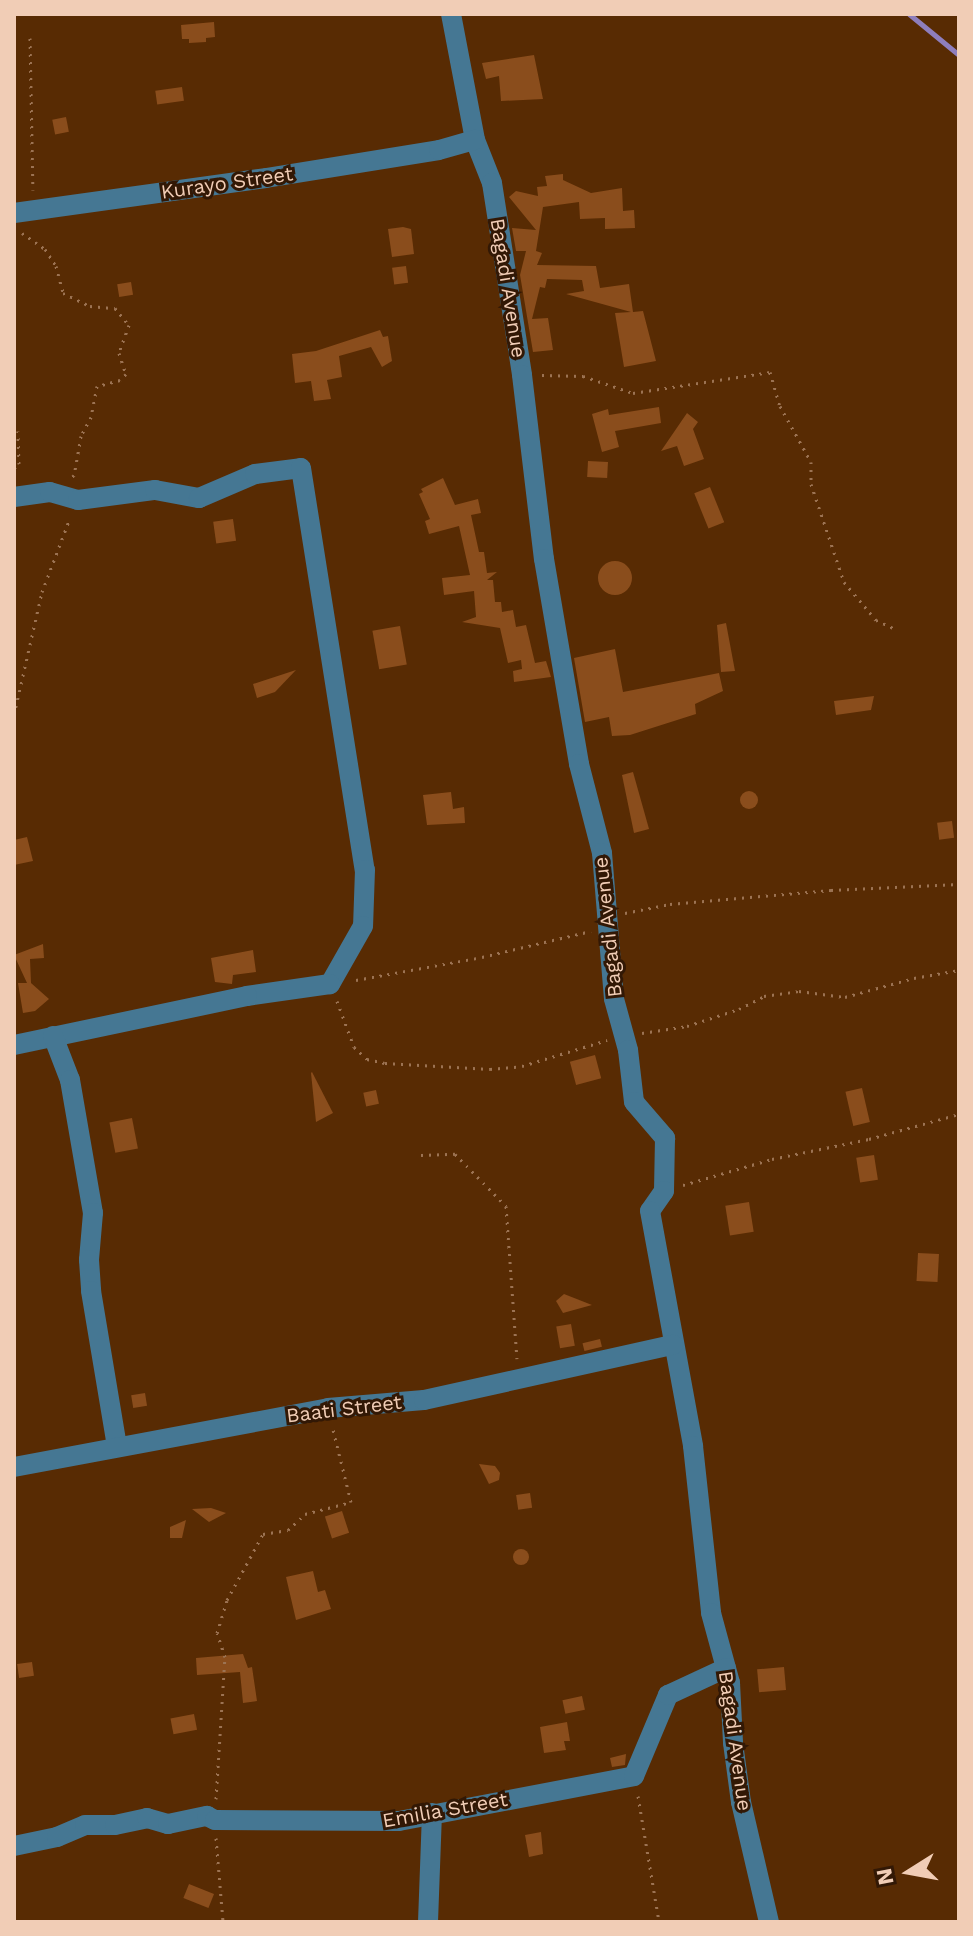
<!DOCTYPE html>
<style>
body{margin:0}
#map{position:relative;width:973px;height:1936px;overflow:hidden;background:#582b03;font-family:"Work Sans",sans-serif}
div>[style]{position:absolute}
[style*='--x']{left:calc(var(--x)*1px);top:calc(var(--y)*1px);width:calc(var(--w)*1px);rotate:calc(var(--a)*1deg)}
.stream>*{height:5px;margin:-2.5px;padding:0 2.5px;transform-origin:2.5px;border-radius:2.5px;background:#8e7ebd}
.building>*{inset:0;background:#8a4d1c;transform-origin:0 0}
.round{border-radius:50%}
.path>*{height:3px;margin-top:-1.5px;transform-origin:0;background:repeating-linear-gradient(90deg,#9c7353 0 2px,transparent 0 8px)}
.minor>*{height:20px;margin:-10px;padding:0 10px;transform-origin:10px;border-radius:10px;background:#457793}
span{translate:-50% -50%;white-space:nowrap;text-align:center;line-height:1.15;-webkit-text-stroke:6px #321805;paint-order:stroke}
.street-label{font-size:20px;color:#f1cdb6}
.frame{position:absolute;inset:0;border:16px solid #f1cdb6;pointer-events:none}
.north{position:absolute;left:869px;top:1832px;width:80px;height:80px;-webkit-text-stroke:6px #321805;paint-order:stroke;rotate:259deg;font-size:22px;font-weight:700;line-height:32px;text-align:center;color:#f1cdb6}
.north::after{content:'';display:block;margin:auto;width:28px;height:36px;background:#f1cdb6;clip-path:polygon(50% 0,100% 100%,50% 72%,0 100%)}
</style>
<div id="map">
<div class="stream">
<div style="--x:909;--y:14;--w:65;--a:39.4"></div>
</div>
<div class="building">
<div style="clip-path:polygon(214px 22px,215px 37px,206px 38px,206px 42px,189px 43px,189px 39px,182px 39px,181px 25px)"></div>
<div style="clip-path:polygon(534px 55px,543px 99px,501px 101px,499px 76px,486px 79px,482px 63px)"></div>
<div style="left:182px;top:87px;width:14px;height:27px;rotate:82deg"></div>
<div style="left:66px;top:117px;width:15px;height:14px;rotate:79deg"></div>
<div style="clip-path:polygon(563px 174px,563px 180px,591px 193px,622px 188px,623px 211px,634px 210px,635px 228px,605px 229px,605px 218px,580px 219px,579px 202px,543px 207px,536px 251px,542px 253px,537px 265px,596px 266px,600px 288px,629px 284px,633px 312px,643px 311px,656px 361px,624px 367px,615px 313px,631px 312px,566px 294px,584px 291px,582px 280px,547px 279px,545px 288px,540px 287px,532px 319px,548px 318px,553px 350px,533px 352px,520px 275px,526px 251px,516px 251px,512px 228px,536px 230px,509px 197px,516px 191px,538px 196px,537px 187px,547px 186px,545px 176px)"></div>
<div style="clip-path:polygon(403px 227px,411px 229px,414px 254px,392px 257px,388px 229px)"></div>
<div style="left:406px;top:266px;width:17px;height:14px;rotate:83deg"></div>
<div style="left:131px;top:282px;width:13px;height:14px;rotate:81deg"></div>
<div style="clip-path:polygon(380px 330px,383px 337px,388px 336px,392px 361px,382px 367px,371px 347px,339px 356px,342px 377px,327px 380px,331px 399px,314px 401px,311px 381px,295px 383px,292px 354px,316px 351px)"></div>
<div style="clip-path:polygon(659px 407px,661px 423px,615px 431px,619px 447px,602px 452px,592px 414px,608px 409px,609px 415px)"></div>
<div style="clip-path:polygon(687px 413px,698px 422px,693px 429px,704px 459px,684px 466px,677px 446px,661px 451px)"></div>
<div style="left:588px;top:461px;width:20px;height:16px;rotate:3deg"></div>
<div style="clip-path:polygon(443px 478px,455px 505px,478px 499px,481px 513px,471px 515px,479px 552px,484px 552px,487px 573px,497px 572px,487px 580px,493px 580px,495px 602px,501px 602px,502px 612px,513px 610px,516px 627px,526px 625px,535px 663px,546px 661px,551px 677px,514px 682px,513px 671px,522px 669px,521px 660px,508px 663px,500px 628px,462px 622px,476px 617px,474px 591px,444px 595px,442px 578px,470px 575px,459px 526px,429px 534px,425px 521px,430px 519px,419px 494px,423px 492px,421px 489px)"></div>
<div style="left:710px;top:487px;width:38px;height:17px;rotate:68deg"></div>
<div style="left:233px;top:519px;width:22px;height:20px;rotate:82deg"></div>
<div class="round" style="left:598px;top:561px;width:34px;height:34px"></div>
<div style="clip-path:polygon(726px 623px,735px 671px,721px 672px,717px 625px)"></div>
<div style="left:400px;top:626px;width:39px;height:28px;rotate:80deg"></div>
<div style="clip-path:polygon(615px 649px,623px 692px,719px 673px,723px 691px,695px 704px,696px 714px,630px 735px,612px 736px,609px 717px,585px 722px,574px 658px)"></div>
<div style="clip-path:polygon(296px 670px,275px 692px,257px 698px,253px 684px)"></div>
<div style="clip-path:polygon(874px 696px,871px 710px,836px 715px,834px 701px)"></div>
<div style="clip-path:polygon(633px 772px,649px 829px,634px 833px,622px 775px)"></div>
<div class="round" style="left:740px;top:791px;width:18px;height:18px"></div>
<div style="clip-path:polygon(451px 792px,453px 809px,464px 807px,465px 823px,427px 825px,423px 795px)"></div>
<div style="left:952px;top:821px;width:17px;height:15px;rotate:83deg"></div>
<div style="clip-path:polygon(27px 837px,33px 861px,14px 865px,14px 840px)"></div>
<div style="clip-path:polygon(43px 944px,44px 958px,30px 959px,31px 983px,49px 999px,35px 1011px,23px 1013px,18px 983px,27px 983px,14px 955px)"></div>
<div style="clip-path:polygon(253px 950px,256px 972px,233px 975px,232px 984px,215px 982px,211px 958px)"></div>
<div style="left:595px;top:1055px;width:24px;height:26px;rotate:75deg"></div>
<div style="clip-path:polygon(312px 1072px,333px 1113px,316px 1122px,311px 1073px)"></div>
<div style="left:862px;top:1088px;width:35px;height:17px;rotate:77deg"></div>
<div style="left:376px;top:1090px;width:14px;height:13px;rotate:78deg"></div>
<div style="left:132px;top:1118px;width:31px;height:23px;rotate:79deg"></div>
<div style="left:874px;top:1155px;width:25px;height:18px;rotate:81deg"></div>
<div style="left:749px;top:1202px;width:30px;height:24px;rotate:81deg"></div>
<div style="left:918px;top:1253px;width:21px;height:28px;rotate:3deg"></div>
<div style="clip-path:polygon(564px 1294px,592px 1305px,563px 1313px,556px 1301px)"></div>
<div style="left:571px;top:1324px;width:22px;height:15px;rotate:80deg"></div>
<div style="left:600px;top:1339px;width:8px;height:18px;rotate:76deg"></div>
<div style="left:145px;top:1393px;width:13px;height:14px;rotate:81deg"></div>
<div style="clip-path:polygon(479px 1464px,495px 1466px,500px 1473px,499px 1480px,489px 1484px)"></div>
<div style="left:530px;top:1493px;width:15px;height:14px;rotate:82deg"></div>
<div style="clip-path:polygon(211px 1508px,226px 1513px,209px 1522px,192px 1509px)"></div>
<div style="left:342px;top:1511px;width:23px;height:18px;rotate:72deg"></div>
<div style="clip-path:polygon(186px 1520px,182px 1538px,170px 1538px,170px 1527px)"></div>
<div class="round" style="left:513px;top:1549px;width:16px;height:16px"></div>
<div style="clip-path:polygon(313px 1571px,318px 1592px,325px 1590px,331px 1609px,296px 1620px,286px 1577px)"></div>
<div style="clip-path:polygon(243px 1654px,248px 1668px,252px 1667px,257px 1701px,243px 1703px,240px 1672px,197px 1675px,196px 1658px)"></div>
<div style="left:32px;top:1662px;width:14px;height:15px;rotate:82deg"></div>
<div style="left:784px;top:1667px;width:23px;height:27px;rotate:85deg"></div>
<div style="left:582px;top:1696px;width:14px;height:20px;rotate:78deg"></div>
<div style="left:194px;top:1714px;width:16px;height:24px;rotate:79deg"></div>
<div style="clip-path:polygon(567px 1722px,570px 1741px,564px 1741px,566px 1750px,544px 1753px,540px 1727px)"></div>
<div style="clip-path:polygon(626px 1754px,625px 1765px,612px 1767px,610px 1758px)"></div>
<div style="clip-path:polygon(541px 1832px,543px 1854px,529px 1857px,525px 1835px)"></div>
<div style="left:189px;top:1884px;width:27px;height:15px;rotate:22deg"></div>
</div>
<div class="path">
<div style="--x:30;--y:38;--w:152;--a:88.9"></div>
<div style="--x:22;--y:233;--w:28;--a:35"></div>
<div style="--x:45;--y:249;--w:20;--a:57"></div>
<div style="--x:56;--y:266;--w:28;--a:75"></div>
<div style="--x:63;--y:293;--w:30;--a:26"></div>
<div style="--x:90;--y:306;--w:25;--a:5"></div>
<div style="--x:115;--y:308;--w:22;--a:51"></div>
<div style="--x:129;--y:325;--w:30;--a:110"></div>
<div style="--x:119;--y:353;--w:22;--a:72"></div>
<div style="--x:126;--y:374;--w:8;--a:135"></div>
<div style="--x:120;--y:380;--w:24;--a:165"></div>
<div style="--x:97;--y:386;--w:32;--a:101"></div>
<div style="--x:91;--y:417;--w:21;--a:118"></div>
<div style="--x:81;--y:436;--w:40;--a:100"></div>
<div style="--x:74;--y:475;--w:7;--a:135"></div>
<div style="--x:542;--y:375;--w:41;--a:1.4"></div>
<div style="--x:583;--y:376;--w:53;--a:18.8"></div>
<div style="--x:633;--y:393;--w:139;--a:-8.7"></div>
<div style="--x:770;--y:372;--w:35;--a:74"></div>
<div style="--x:780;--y:406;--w:64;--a:61"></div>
<div style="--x:811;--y:462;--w:22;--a:90"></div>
<div style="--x:811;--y:484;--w:103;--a:71.4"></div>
<div style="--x:844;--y:582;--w:50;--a:49.9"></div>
<div style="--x:876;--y:620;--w:21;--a:25"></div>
<div style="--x:14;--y:468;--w:6;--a:-39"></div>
<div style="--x:19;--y:464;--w:33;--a:-92"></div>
<div style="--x:14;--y:715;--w:126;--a:-77.2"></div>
<div style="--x:42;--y:592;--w:79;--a:-69.3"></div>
<div style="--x:625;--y:913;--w:46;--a:-11.3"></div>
<div style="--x:670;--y:904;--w:162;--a:-5"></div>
<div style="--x:831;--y:890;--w:128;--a:-2.7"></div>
<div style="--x:356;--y:980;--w:128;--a:-10.3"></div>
<div style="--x:482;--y:957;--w:112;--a:-13.4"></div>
<div style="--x:337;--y:1001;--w:49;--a:69.7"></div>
<div style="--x:354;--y:1047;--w:18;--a:43"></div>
<div style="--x:367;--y:1059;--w:18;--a:13"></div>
<div style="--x:385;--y:1063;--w:105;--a:3.3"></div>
<div style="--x:490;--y:1069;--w:32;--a:-5"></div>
<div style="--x:522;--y:1066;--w:89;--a:-17"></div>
<div style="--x:642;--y:1033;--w:46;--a:-8.8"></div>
<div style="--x:687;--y:1026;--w:55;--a:-18.1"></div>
<div style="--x:739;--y:1009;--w:28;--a:-27"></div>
<div style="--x:764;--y:996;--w:35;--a:-8"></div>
<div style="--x:799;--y:991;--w:46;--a:7.4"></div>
<div style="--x:845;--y:997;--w:72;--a:-15.4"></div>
<div style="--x:914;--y:978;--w:46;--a:-10.1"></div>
<div style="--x:421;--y:1155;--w:34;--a:-2"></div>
<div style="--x:455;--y:1154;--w:73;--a:45.6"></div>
<div style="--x:506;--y:1206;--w:153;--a:85.9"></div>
<div style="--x:683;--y:1185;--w:93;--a:-16.3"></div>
<div style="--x:772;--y:1159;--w:99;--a:-11.7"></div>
<div style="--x:869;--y:1139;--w:93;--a:-15.5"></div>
<div style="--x:638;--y:1796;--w:128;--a:80.5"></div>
<div style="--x:216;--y:1799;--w:142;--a:-86.4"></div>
<div style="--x:225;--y:1657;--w:25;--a:-108"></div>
<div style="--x:217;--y:1633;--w:34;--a:-73"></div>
<div style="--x:227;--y:1600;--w:75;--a:-61.4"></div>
<div style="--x:263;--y:1534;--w:25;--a:-9"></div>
<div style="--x:288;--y:1530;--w:23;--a:-43"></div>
<div style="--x:305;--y:1514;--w:48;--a:-14.6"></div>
<div style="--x:351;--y:1502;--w:79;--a:-103.9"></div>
<div style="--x:216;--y:1838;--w:84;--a:85.2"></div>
</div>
<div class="minor">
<div style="--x:451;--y:14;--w:128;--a:79.2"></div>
<div style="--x:475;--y:140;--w:46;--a:68.4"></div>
<div style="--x:492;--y:183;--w:194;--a:81.1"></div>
<div style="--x:522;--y:375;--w:185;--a:83.2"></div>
<div style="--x:544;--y:559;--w:208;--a:80.3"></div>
<div style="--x:579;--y:764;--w:92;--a:75.5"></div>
<div style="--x:602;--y:853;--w:146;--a:85.3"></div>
<div style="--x:614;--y:999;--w:53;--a:74.6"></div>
<div style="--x:628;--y:1050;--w:52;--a:83.4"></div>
<div style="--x:634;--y:1102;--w:48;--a:49.3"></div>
<div style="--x:665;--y:1138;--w:53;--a:91.1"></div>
<div style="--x:664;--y:1191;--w:24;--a:125"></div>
<div style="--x:650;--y:1211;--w:239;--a:79.6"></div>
<div style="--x:693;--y:1446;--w:168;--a:83.8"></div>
<div style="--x:711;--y:1613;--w:73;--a:74.8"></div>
<div style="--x:730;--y:1683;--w:60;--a:87.1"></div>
<div style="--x:733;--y:1743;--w:60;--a:82.3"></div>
<div style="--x:741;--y:1802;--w:123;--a:76.9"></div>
<div style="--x:14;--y:213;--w:254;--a:-7.9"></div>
<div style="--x:266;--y:178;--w:175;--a:-9.2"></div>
<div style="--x:439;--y:150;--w:37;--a:-16"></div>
<div style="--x:14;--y:497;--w:36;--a:-8"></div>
<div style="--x:50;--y:492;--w:29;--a:16"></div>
<div style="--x:78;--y:500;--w:78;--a:-7.4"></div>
<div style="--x:155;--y:490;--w:45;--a:10.3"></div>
<div style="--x:199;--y:498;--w:61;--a:-23.2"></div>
<div style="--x:255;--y:474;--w:46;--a:-7.4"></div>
<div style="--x:301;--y:468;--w:407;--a:81"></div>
<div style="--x:365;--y:870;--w:56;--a:92"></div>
<div style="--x:363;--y:926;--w:67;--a:119.6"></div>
<div style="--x:330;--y:984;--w:84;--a:171.8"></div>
<div style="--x:247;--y:996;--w:238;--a:168.1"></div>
<div style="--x:53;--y:1036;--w:47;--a:68.9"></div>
<div style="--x:70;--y:1080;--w:135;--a:80.2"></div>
<div style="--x:93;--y:1213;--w:47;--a:94.9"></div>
<div style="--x:89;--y:1260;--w:31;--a:86"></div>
<div style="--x:91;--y:1291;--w:157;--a:80.5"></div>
<div style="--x:14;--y:1467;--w:319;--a:-10.6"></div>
<div style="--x:328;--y:1408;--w:96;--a:-4.8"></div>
<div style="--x:424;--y:1400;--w:255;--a:-12.5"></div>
<div style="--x:14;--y:1846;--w:44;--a:-11.8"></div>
<div style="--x:57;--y:1837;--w:30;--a:-23"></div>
<div style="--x:85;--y:1825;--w:30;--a:0"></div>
<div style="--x:115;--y:1825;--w:33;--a:-12"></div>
<div style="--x:147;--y:1818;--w:22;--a:16"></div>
<div style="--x:168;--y:1824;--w:40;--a:-12"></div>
<div style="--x:207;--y:1816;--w:9;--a:27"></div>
<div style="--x:215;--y:1820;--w:184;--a:0.3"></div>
<div style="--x:399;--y:1821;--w:239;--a:-10.8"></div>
<div style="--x:634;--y:1776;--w:88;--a:-67.2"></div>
<div style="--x:668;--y:1695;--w:64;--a:-25"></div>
<div style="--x:428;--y:1922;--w:109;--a:-87.9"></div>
</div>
<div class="street-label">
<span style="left:227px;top:183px;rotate:-8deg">Kurayo Street</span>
<span style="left:508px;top:288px;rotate:81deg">Bagadi Avenue</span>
<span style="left:608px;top:927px;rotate:-96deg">Bagadi Avenue</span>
<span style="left:344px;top:1409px;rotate:-7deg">Baati Street</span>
<span style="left:735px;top:1741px;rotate:82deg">Bagadi Avenue</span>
<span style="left:445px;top:1810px;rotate:-10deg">Emilia Street</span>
</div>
<div class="frame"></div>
<div class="north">N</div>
</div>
